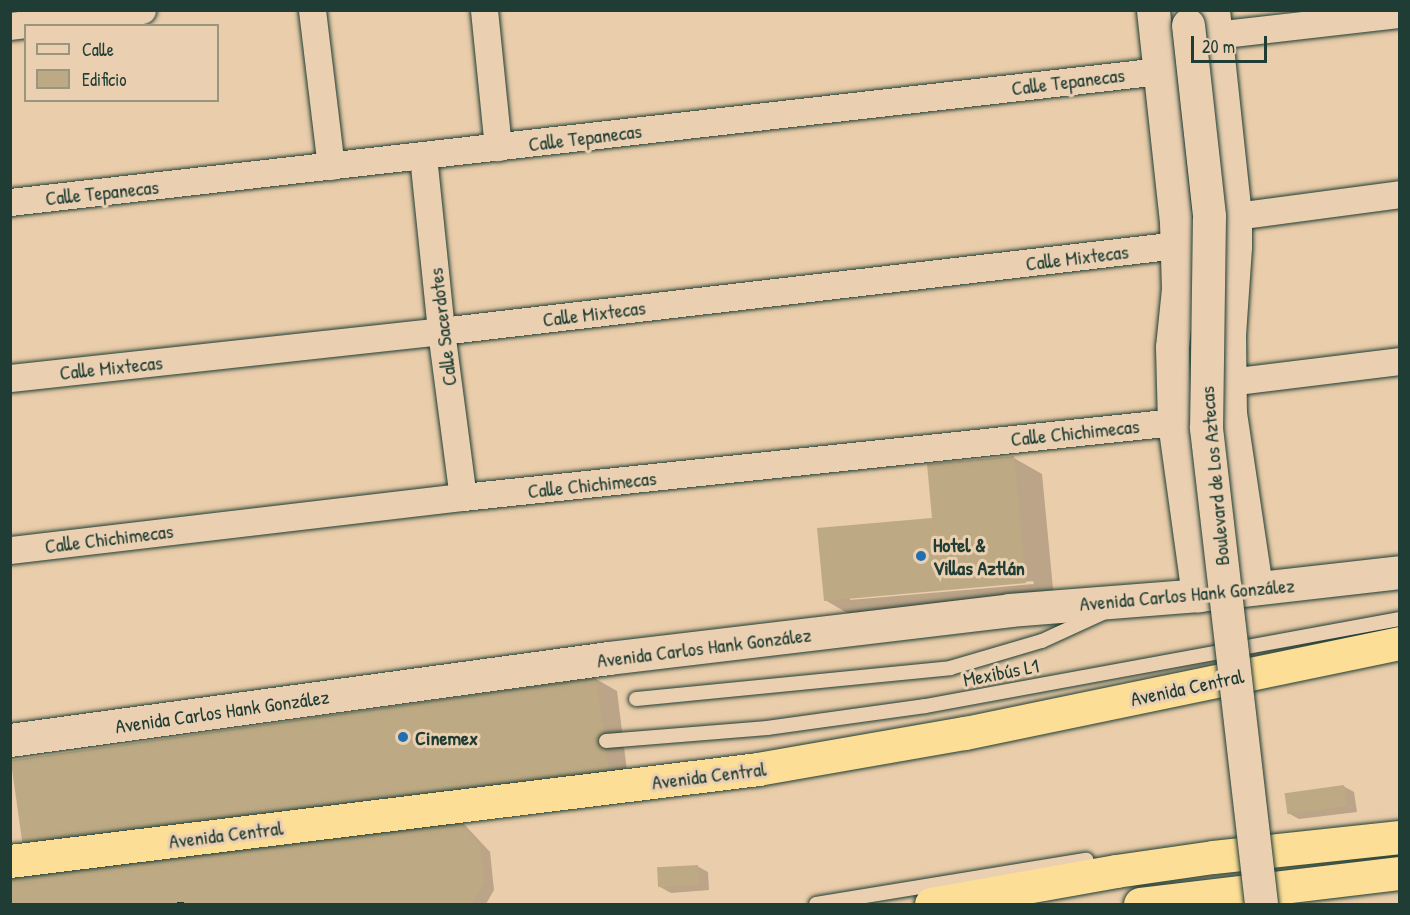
<!DOCTYPE html>
<meta charset="utf-8">
<style>
body{margin:0}
#map{position:relative;width:1410px;height:915px;overflow:hidden;background:#eacdaa;font-family:"Patrick Hand",sans-serif}
div>[style]{position:absolute}
[style*='--x']{left:calc(var(--x)*1px);top:calc(var(--y)*1px);width:calc(var(--w)*1px);rotate:calc(var(--a)*1deg)}
.shadow>*{inset:0;background:#0003}
.building>*{inset:0;background:#bdaa84;transform-origin:0 0}
.roads{filter:drop-shadow(0 0 2px #1f3d34) drop-shadow(0 0 2px #1f3d34)}
.lane>*{height:14px;margin:-7px;padding:0 7px;transform-origin:7px;border-radius:7px;background:#eacfb1}
.street>*{height:27px;margin:-13.5px;padding:0 13.5px;transform-origin:13.5px;border-radius:13.5px;background:#eacfb1}
.secondary>*{height:33px;margin:-16.5px;padding:0 16.5px;transform-origin:16.5px;border-radius:16.5px;background:#eacfb1}
.highway>*{height:33px;margin:-16.5px;padding:0 16.5px;transform-origin:16.5px;border-radius:16.5px;background:#fdde96}
.rail>*{height:4.5px;margin-top:-2.25px;transform-origin:0;background:repeating-linear-gradient(90deg,#1f3d34 0 9px,transparent 0 13.5px)}
.bridges{filter:drop-shadow(0 0 2px #1f3d34) drop-shadow(0 0 2px #1f3d34)}
.secondary-bridge>*{height:33px;margin:-16.5px;padding:0 16.5px;transform-origin:16.5px;border-radius:16.5px;background:#eacfb1}
.dots>*{width:16px;height:16px;translate:-50% -50%;box-sizing:border-box;border:3px solid #eacfb1;border-radius:50%}
span{translate:-50% -50%;white-space:nowrap;text-align:center;line-height:1.15;-webkit-text-stroke:6px #eacfb1;paint-order:stroke}
.street-label{font-size:20px;color:#1f3d34}
.poi-label{font-size:20px;color:#1f3d34;font-weight:700}
.left{translate:0 -50%;text-align:left}
.frame{position:absolute;inset:0;border:12px solid #1f3d34;pointer-events:none}
.legend{position:absolute;left:24px;top:24px;width:195px;height:78px;box-sizing:border-box;background:#eacfb1;border:2px solid #99957f;margin:0;padding:8px 10px;list-style:none;font-size:18px;color:#1f3d34}
.legend li{display:flex;align-items:center;gap:12px;height:30px}
.legend b{width:30px;border:2px solid #99957f}
.scale{position:absolute;left:1191px;top:36px;width:76px;height:27px;box-sizing:border-box;border:3px solid #1f3d34;border-top:0;padding-left:8px;font-size:18px;line-height:21px;white-space:nowrap;color:#1f3d34;-webkit-text-stroke:4px #eacfb1;paint-order:stroke}
</style>
<div id="map">
<div class="shadow">
<div style="clip-path:polygon(evenodd,1014px 458px,1042px 474px,1054px 599px,854px 617px,825px 600px,1014px 458px,1033px 581px,1034px 584px,850px 600px,850px 597px,1033px 581px)"></div>
<div style="clip-path:polygon(596px 679px,617px 691px,629px 787px,10px 863px)"></div>
<div style="clip-path:polygon(1343px 786px,1354px 792px,1357px 812px,1299px 819px,1288px 813px)"></div>
<div style="clip-path:polygon(452px 817px,463px 823px,490px 852px,494px 890px,486px 904px,10px 904px,10px 872px)"></div>
<div style="clip-path:polygon(697px 866px,708px 872px,709px 890px,671px 893px,660px 887px)"></div>
</div>
<div class="building">
<div style="clip-path:polygon(1014px 456px,1026px 583px,824px 601px,817px 528px,932px 518px,927px 464px)"></div>
<div style="left:596px;top:678px;width:98px;height:591px;rotate:82deg"></div>
<div style="left:1344px;top:785px;width:21px;height:60px;rotate:82deg"></div>
<div style="clip-path:polygon(453px 816px,480px 845px,484px 883px,472px 904px,10px 904px,10px 870px)"></div>
<div style="left:698px;top:865px;width:20px;height:41px;rotate:87deg"></div>
</div>
<div class="roads">
<div class="lane">
<div style="--x:636;--y:699;--w:316;--a:-5.6"></div>
<div style="--x:950;--y:668;--w:96;--a:-16.4"></div>
<div style="--x:1042;--y:641;--w:69;--a:-24.7"></div>
<div style="--x:606;--y:741;--w:162;--a:-4.6"></div>
<div style="--x:767;--y:728;--w:160;--a:-7.9"></div>
<div style="--x:925;--y:706;--w:483;--a:-10.4"></div>
<div style="--x:816;--y:904;--w:274;--a:-9.3"></div>
</div>
<div class="street">
<div style="--x:312;--y:10;--w:157;--a:83.1"></div>
<div style="--x:484;--y:10;--w:138;--a:84.2"></div>
<div style="--x:10;--y:26;--w:133;--a:-6.9"></div>
<div style="--x:1215;--y:35;--w:186;--a:-6.5"></div>
<div style="--x:423;--y:156;--w:176;--a:84.1"></div>
<div style="--x:441;--y:331;--w:167;--a:82.5"></div>
<div style="--x:10;--y:202;--w:1156;--a:-6.5"></div>
<div style="--x:1235;--y:216;--w:166;--a:-7.6"></div>
<div style="--x:10;--y:378;--w:434;--a:-6.2"></div>
<div style="--x:441;--y:331;--w:741;--a:-6.66"></div>
<div style="--x:1229;--y:382;--w:172;--a:-7"></div>
<div style="--x:10;--y:550;--w:456;--a:-6.7"></div>
<div style="--x:463;--y:497;--w:715;--a:-6.02"></div>
</div>
<div class="secondary">
<div style="--x:1153;--y:10;--w:213;--a:83.8"></div>
<div style="--x:1176;--y:222;--w:67;--a:88.3"></div>
<div style="--x:1178;--y:289;--w:58;--a:95.9"></div>
<div style="--x:1172;--y:347;--w:75;--a:88.5"></div>
<div style="--x:1174;--y:422;--w:175;--a:82.1"></div>
<div style="--x:1213;--y:10;--w:207;--a:83.9"></div>
<div style="--x:1235;--y:216;--w:31;--a:90"></div>
<div style="--x:1235;--y:247;--w:89;--a:93.9"></div>
<div style="--x:1229;--y:336;--w:77;--a:89.3"></div>
<div style="--x:1230;--y:413;--w:177;--a:81.5"></div>
<div style="--x:10;--y:740;--w:605;--a:-7.8"></div>
<div style="--x:609;--y:658;--w:403;--a:-6.8"></div>
<div style="--x:1009;--y:610;--w:190;--a:-4.5"></div>
<div style="--x:1198;--y:595;--w:203;--a:-6.5"></div>
</div>
<div class="highway">
<div style="--x:10;--y:861;--w:754;--a:-7.01"></div>
<div style="--x:758;--y:769;--w:210;--a:-9.9"></div>
<div style="--x:965;--y:733;--w:444;--a:-11.7"></div>
<div style="--x:931;--y:904;--w:188;--a:-10.1"></div>
<div style="--x:1116;--y:871;--w:98;--a:-8.2"></div>
<div style="--x:1213;--y:857;--w:188;--a:-6.1"></div>
<div style="--x:1140;--y:904;--w:262;--a:-6.8"></div>
</div>
</div>
<div class="rail">
<div style="--x:177;--y:904;--w:7;--a:0"></div>
</div>
<div class="bridges">
<div class="secondary-bridge">
<div style="--x:1188;--y:25;--w:192;--a:83.7"></div>
<div style="--x:1209;--y:216;--w:212;--a:90.8"></div>
<div style="--x:1206;--y:428;--w:479;--a:83.4"></div>
</div>
</div>
<div class="dots">
<div style="left:921px;top:556px;background:#1f6fb2"></div>
<div style="left:403px;top:737px;background:#1f6fb2"></div>
</div>
<div class="street-label">
<span style="left:1068px;top:81px;rotate:-7deg">Calle Tepanecas</span>
<span style="left:585px;top:137px;rotate:-7deg">Calle Tepanecas</span>
<span style="left:102px;top:192px;rotate:-6deg">Calle Tepanecas</span>
<span style="left:1077px;top:257px;rotate:-7deg">Calle Mixtecas</span>
<span style="left:594px;top:313px;rotate:-7deg">Calle Mixtecas</span>
<span style="left:442px;top:327px;rotate:-97deg">Calle Sacerdotes</span>
<span style="left:111px;top:367px;rotate:-6deg">Calle Mixtecas</span>
<span style="left:1075px;top:432px;rotate:-6deg">Calle Chichimecas</span>
<span style="left:1214px;top:476px;rotate:-95deg">Boulevard de Los Aztecas</span>
<span style="left:592px;top:484px;rotate:-6deg">Calle Chichimecas</span>
<span style="left:109px;top:538px;rotate:-7deg">Calle Chichimecas</span>
<span style="left:1187px;top:594px;rotate:-5deg">Avenida Carlos Hank González</span>
<span style="left:704px;top:647px;rotate:-7deg">Avenida Carlos Hank González</span>
<span style="left:1001px;top:672px;rotate:-11deg">Mexibús L1</span>
<span style="left:1187px;top:687px;rotate:-12deg">Avenida Central</span>
<span style="left:222px;top:711px;rotate:-8deg">Avenida Carlos Hank González</span>
<span style="left:709px;top:775px;rotate:-7deg">Avenida Central</span>
<span style="left:226px;top:834px;rotate:-7deg">Avenida Central</span>
</div>
<div class="poi-label">
<span class="left" style="left:933px;top:556px">Hotel &amp;<br>Villas Aztlán</span>
<span class="left" style="left:415px;top:737px">Cinemex</span>
</div>
<div class="frame"></div>
<ul class="legend">
<li><b style="height:8px;background:#eacfb1"></b>Calle</li>
<li><b style="height:16px;background:#bdaa84"></b>Edificio</li>
</ul>
<div class="scale">20 m</div>
</div>
